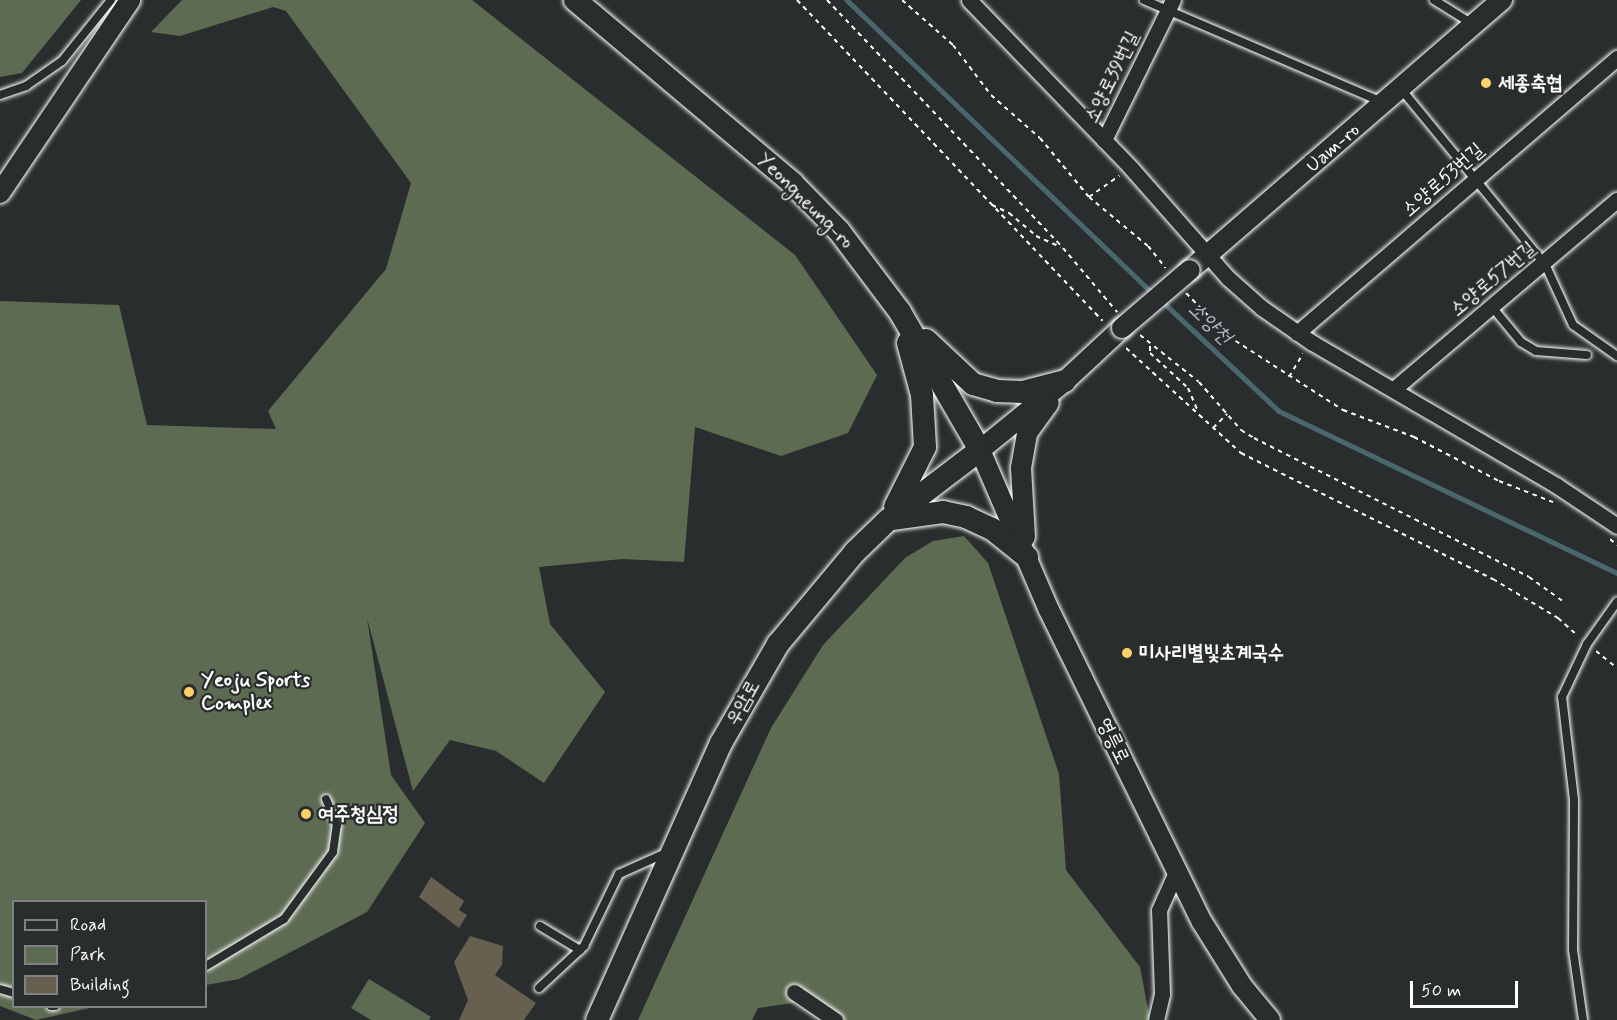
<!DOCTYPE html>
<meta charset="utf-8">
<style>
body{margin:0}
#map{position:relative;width:1617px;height:1020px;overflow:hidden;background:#2a2d2e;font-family:Mynerve,"Poor Story",sans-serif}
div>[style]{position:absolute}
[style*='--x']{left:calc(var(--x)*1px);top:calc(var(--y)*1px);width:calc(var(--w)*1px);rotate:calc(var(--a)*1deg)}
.green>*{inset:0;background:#5d6b53}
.stream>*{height:4.5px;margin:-2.25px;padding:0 2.25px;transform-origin:2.25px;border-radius:2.25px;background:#4a676d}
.building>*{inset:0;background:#675f50}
.path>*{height:2px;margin-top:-1px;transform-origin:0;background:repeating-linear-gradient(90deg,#fff 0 4.5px,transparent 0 9px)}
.roads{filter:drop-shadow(0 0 2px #fff) drop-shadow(0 0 2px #fff)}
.service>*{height:8px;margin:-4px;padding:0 4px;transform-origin:4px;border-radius:4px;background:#2a2d2e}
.minor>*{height:15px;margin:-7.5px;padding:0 7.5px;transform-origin:7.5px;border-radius:7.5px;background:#2a2d2e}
.tertiary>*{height:20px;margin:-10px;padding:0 10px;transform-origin:10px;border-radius:10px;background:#2a2d2e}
.secondary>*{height:22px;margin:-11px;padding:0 11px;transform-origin:11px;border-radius:11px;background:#2a2d2e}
.bridges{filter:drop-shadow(0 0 2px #fff) drop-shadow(0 0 2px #fff)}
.tertiary-bridge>*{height:20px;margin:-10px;padding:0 10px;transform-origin:10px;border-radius:10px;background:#2a2d2e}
.dots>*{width:16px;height:16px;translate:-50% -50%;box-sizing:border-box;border:3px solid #2a2d2e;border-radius:50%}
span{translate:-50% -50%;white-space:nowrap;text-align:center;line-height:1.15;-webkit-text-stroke:4.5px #2a2d2e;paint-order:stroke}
.street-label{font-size:20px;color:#fff}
.poi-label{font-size:20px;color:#fff;font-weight:700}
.left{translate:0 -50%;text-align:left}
.water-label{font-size:21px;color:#aebbbd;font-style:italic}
.legend{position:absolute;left:12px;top:900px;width:195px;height:108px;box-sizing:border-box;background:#2a2d2e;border:2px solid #7f8182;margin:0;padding:8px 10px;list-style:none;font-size:18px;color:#fff}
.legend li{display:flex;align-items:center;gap:12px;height:30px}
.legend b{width:30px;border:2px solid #7f8182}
.scale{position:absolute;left:1410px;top:981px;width:108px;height:27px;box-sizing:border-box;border:3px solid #fff;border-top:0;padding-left:8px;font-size:18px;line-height:21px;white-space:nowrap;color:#fff;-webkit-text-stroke:4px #2a2d2e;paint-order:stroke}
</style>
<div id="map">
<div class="green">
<div style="clip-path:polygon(0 0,81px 0,22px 73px,0 77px)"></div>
<div style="clip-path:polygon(182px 0,472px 0,795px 255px,877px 375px,848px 433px,781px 456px,695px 427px,684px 562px,622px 559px,539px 567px,550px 624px,605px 692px,544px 783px,496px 751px,450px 740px,413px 791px,367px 618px,391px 775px,425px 823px,367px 912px,239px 979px,206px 985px,206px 902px,14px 902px,14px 1006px,94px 1007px,36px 1020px,0 1006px,0 301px,119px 305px,147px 425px,276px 429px,268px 411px,386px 269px,411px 183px,286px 11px,273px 7px,180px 36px,151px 32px)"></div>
<div style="clip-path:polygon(964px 536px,988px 563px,1059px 774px,1066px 870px,1140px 967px,1150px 1020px,825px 1020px,813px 1000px,758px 1008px,752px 1020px,638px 1020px,771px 728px,823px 645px,905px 558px,933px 541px)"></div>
<div style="clip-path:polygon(369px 979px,431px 1017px,429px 1020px,371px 1020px,351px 1008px)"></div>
</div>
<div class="stream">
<div style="--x:847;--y:0;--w:425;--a:43.8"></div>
<div style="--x:1163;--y:302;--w:159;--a:43.2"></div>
<div style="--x:1279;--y:411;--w:375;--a:25.6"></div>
</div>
<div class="building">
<div style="clip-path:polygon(431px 877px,464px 901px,459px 910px,467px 915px,459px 928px,419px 897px)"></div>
<div style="clip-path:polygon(470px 936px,503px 946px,502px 965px,495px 975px,536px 1003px,524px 1020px,459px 1020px,468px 1000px,454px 962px)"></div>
</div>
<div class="path">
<div style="--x:797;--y:0;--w:443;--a:46.4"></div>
<div style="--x:827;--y:0;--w:342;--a:46.4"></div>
<div style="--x:1063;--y:248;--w:84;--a:49.8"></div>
<div style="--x:902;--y:0;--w:68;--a:41.4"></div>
<div style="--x:953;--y:45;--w:63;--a:52.8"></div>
<div style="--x:991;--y:95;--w:65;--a:41.3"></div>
<div style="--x:1040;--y:138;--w:77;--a:50.3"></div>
<div style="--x:1089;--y:197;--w:77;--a:39.7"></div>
<div style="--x:1148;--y:246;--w:28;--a:51"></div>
<div style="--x:1089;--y:197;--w:37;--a:-35"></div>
<div style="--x:992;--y:205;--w:19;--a:25"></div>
<div style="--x:1009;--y:213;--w:35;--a:40"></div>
<div style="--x:1036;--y:236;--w:27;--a:24"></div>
<div style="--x:1186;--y:293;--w:60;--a:45.7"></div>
<div style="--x:1228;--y:336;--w:137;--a:32.8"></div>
<div style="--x:1343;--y:410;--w:76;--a:20.8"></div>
<div style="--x:1414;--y:437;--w:96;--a:27.4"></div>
<div style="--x:1499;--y:481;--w:58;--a:21.3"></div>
<div style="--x:1140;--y:335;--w:75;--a:38.5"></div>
<div style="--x:1199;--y:382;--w:64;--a:48.8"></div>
<div style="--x:1241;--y:430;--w:15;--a:32"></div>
<div style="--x:1254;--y:438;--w:308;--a:26.8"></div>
<div style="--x:1529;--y:577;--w:43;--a:35.5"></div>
<div style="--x:1150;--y:346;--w:7;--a:90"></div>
<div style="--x:1150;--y:353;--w:52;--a:42.6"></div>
<div style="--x:1188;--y:388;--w:25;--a:67"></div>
<div style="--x:1126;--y:348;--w:156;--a:42.4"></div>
<div style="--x:1241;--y:453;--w:282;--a:26.6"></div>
<div style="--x:1493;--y:579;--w:76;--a:31"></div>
<div style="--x:1558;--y:618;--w:27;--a:42"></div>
<div style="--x:1289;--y:377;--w:27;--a:-59"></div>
<div style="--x:1213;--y:428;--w:20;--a:-45"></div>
<div style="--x:1610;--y:539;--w:9;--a:41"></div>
<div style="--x:1596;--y:651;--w:27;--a:39"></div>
</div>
<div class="roads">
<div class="service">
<div style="--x:1144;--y:0;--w:259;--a:23.2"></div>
<div style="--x:1434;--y:0;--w:47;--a:32"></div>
<div style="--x:1401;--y:89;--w:227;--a:50.6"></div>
<div style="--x:1545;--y:264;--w:67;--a:65.3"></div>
<div style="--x:1573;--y:325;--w:54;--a:35.2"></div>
<div style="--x:0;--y:95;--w:28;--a:-19"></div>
<div style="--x:26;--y:86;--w:44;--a:-34.8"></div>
<div style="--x:62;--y:61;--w:78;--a:-51.2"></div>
<div style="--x:1492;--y:307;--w:45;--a:50.4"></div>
<div style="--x:1521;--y:342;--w:17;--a:31"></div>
<div style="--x:1536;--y:351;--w:51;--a:4.5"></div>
<div style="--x:540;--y:926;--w:47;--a:31"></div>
<div style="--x:206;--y:966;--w:91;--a:-31.1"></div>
<div style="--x:284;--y:919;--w:83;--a:-53.8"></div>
<div style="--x:333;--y:852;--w:27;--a:-82"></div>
<div style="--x:337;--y:825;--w:28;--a:-113"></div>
<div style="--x:539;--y:988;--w:62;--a:-43"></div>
<div style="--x:584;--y:946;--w:80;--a:-64.1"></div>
<div style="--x:619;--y:874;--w:51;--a:-24.1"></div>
<div style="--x:0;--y:989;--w:15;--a:16"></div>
<div style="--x:51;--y:1006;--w:4;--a:0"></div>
<div style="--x:1583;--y:1020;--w:71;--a:-98.1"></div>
<div style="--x:1573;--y:950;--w:150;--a:-89.6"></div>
<div style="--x:1574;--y:800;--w:104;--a:-96.6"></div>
<div style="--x:1562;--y:697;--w:59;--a:-64.7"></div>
<div style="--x:1587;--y:644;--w:52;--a:-54.5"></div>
</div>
<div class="minor">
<div style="--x:969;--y:0;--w:233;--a:46"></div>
<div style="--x:1131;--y:168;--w:147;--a:48.6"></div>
<div style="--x:1228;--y:278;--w:45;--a:41.4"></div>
<div style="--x:1262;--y:308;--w:60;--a:34.8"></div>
<div style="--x:1311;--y:342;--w:285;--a:30.3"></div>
<div style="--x:1557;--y:486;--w:72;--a:33.7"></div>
<div style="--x:1104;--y:140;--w:156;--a:-63.8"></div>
<div style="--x:1297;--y:333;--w:422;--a:-40.7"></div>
<div style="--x:1395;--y:388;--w:291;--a:-40.3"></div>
<div style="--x:794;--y:992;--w:50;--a:34.3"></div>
<div style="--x:1156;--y:1020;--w:27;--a:-77"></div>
<div style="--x:1162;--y:994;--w:84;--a:-92"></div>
<div style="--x:1159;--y:910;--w:44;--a:-65.8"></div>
</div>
<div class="tertiary">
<div style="--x:0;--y:193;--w:233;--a:-56"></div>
<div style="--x:1190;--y:270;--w:413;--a:-40.9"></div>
<div style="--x:1122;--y:328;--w:78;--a:137.1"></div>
<div style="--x:1065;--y:381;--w:109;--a:140.9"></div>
<div style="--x:980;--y:450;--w:174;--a:66.7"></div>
<div style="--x:1049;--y:610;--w:347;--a:63.9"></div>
<div style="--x:1202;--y:922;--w:75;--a:58"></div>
<div style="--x:1242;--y:986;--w:44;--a:50.5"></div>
<div style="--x:1025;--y:537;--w:69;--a:-93.3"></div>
<div style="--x:1021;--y:468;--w:36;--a:-80"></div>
<div style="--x:1027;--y:433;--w:37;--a:-54"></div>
</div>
<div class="secondary">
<div style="--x:575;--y:0;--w:284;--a:40.1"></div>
<div style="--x:792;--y:183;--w:67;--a:45.6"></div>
<div style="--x:839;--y:231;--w:101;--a:53"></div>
<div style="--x:900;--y:312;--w:160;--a:59.9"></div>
<div style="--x:980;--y:450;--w:116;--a:142.7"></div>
<div style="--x:888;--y:520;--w:46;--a:135.9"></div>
<div style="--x:855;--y:552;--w:120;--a:129.9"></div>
<div style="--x:778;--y:644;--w:114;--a:119.9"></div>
<div style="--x:721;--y:743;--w:303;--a:114.1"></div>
<div style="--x:926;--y:340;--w:64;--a:43.1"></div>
<div style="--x:973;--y:384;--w:25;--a:16"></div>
<div style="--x:997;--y:391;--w:26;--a:2"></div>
<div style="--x:1023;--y:392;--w:43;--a:-14.7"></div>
<div style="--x:895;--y:507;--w:67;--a:-63.4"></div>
<div style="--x:925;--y:447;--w:52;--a:-93.3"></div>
<div style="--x:922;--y:395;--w:54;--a:-105.1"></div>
<div style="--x:892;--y:519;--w:51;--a:-7.8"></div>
<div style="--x:943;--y:512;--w:24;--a:12"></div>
<div style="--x:966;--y:517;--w:29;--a:25"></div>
<div style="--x:992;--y:529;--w:45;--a:38.7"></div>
</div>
</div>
<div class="bridges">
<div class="tertiary-bridge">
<div style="--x:1122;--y:328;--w:89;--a:-40.5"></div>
</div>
</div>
<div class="dots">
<div style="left:1486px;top:83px;background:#ffd166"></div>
<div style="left:1127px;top:653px;background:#ffd166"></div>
<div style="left:189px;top:692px;background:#ffd166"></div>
<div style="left:306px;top:814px;background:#ffd166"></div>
</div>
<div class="street-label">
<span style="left:1112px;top:77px;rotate:-64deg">소양로39번길</span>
<span style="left:1333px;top:148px;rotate:-41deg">Uam-ro</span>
<span style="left:1443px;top:180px;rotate:-41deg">소양로53번길</span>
<span style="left:805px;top:201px;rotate:45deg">Yeongneung-ro</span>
<span style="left:1493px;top:279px;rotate:-40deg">소양로57번길</span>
<span style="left:743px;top:703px;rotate:-61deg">우암로</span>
<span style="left:1113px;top:741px;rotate:64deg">영릉로</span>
</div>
<div class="poi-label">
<span class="left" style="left:1498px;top:83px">세종축협</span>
<span class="left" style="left:1139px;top:653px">미사리별빛초계국수</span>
<span class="left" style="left:201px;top:692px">Yeoju Sports<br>Complex</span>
<span class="left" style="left:318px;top:814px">여주청심정</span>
</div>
<div class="water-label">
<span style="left:1210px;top:323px;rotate:44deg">소양천</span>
</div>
<ul class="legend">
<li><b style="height:8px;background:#2a2d2e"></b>Road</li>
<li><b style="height:16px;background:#5d6b53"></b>Park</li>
<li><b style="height:16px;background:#675f50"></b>Building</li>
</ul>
<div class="scale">50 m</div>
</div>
